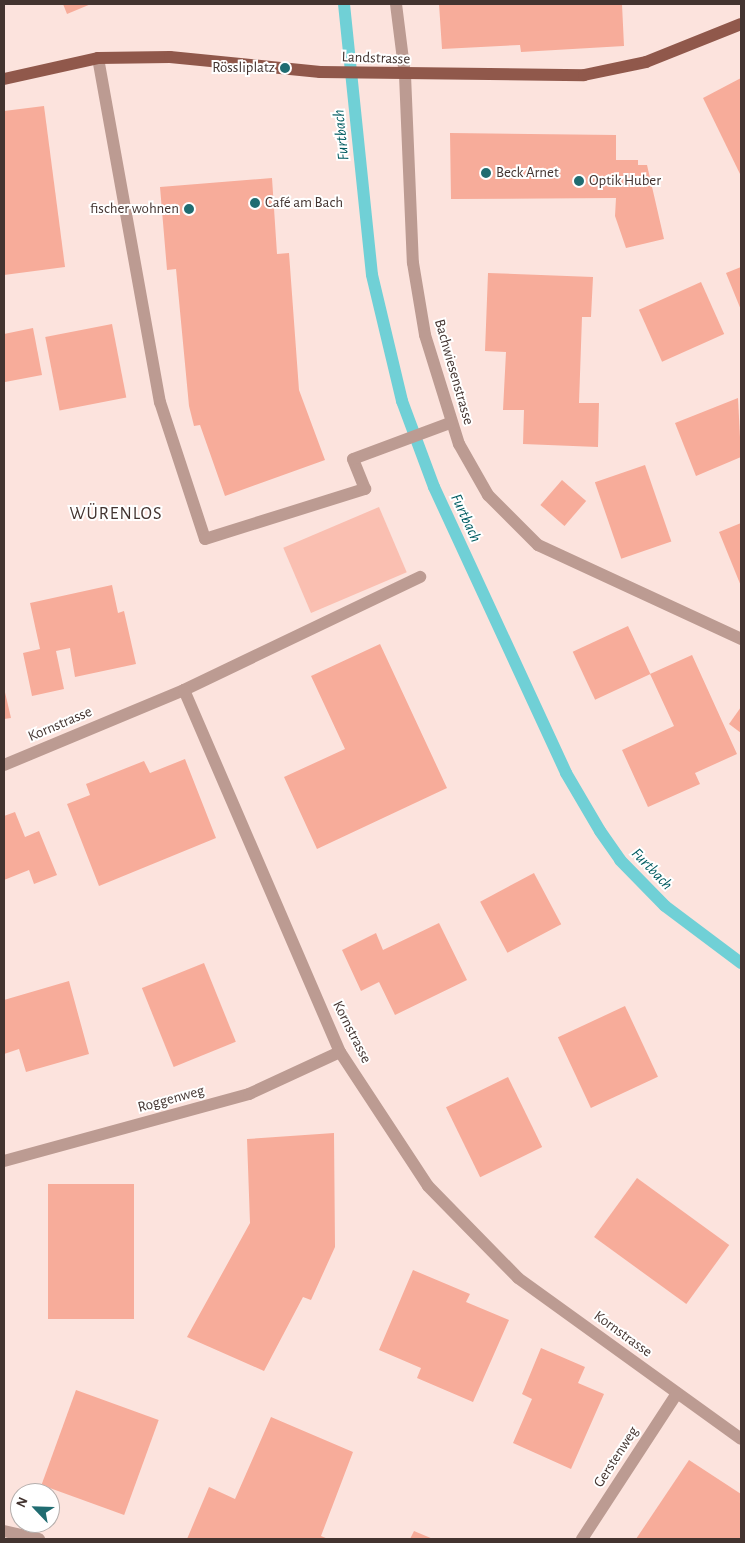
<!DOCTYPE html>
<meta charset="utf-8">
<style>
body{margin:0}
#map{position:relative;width:745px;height:1543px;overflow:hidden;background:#fce3dd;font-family:"Alegreya Sans",sans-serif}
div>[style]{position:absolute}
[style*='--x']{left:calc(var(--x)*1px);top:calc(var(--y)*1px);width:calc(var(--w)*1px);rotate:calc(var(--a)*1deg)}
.green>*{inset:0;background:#fabfb1;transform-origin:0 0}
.stream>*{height:12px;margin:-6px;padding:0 6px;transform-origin:6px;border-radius:6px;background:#70d0d6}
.building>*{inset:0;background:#f7ac9a;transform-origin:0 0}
.minor>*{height:12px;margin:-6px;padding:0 6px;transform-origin:6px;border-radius:6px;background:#bc9b92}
.major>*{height:12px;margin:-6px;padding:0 6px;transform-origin:6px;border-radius:6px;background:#90584b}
.dots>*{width:14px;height:14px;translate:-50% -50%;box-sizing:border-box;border:2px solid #fff;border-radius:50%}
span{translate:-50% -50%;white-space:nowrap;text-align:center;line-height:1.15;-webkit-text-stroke:4px #fff;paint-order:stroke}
.street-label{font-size:15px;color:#433430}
.poi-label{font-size:15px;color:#433430}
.right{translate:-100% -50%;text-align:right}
.left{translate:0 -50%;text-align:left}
.water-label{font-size:16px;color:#005b60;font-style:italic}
.quarter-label{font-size:18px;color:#433430;letter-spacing:1px}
.frame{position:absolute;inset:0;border:5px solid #433430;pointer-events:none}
.north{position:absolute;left:10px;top:1483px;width:50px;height:50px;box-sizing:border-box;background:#fff;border:1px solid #b4aeac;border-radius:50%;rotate:294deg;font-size:14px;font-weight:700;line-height:20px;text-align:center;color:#433430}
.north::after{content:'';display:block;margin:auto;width:18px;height:22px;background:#206c71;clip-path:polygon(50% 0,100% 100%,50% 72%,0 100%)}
</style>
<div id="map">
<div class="green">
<div style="left:379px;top:507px;width:71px;height:104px;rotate:67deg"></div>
</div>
<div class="stream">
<div style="--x:344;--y:4;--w:272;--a:84.1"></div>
<div style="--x:372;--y:275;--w:130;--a:76.6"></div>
<div style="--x:402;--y:401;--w:92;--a:69.6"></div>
<div style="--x:434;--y:487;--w:315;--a:65.2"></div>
<div style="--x:566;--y:773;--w:67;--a:59.6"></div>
<div style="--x:600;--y:831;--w:35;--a:55"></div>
<div style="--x:620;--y:860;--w:64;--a:45.6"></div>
<div style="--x:665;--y:906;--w:95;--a:36.9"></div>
</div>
<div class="building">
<div style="clip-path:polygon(63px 4px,91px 4px,67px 14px)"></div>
<div style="clip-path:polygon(439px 4px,622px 4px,624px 46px,521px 52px,520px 45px,442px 49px)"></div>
<div style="clip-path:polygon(741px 78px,741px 176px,703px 98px)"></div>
<div style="clip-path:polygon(44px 106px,65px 267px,4px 275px,4px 111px)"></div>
<div style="clip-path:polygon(450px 133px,616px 135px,616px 160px,638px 160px,638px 165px,647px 165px,664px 239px,626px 248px,615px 216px,616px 198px,451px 199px)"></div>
<div style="clip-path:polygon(272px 178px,277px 254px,289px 253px,299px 390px,325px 460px,225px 496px,200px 425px,194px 426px,189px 406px,176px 269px,167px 270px,160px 187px)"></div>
<div style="clip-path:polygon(741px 267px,741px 310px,726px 273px)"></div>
<div style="clip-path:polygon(488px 273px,593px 277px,591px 317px,582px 317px,579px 403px,599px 403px,598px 447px,523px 444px,524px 410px,503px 410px,506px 352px,485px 351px)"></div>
<div style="left:701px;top:282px;width:57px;height:68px;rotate:66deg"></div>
<div style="left:112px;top:324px;width:75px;height:68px;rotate:79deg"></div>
<div style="clip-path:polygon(33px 328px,42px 375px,5px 382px,4px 334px)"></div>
<div style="clip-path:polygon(738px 398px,741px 457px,696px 476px,675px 423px)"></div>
<div style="left:645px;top:465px;width:81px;height:53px;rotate:71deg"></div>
<div style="left:562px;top:480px;width:32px;height:33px;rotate:41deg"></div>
<div style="clip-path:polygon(741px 523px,741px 586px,719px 532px)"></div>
<div style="clip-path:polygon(112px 585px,118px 613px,124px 611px,136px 664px,75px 677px,70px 648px,56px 651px,64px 689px,32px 696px,23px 653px,40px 649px,30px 603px)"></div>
<div style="left:628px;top:626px;width:53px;height:61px;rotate:65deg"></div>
<div style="clip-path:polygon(380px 644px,447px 788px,317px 849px,284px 777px,345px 749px,311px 676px)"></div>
<div style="clip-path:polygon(692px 655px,737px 754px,695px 773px,700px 784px,648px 807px,622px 750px,674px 726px,650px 674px)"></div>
<div style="clip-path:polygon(4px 688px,11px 718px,4px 719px)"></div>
<div style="clip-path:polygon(741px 707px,741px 733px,729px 724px)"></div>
<div style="clip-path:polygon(185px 759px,216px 838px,99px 886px,67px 804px,90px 795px,86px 784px,144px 761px,150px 773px)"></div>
<div style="clip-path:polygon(15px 812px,25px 837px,39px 831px,57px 875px,34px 884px,29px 870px,4px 880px,4px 816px)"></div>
<div style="left:534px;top:873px;width:58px;height:61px;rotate:62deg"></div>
<div style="clip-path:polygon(439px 923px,467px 980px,395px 1015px,379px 982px,361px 991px,342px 950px,376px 933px,383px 950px)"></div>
<div style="left:204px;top:963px;width:85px;height:67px;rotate:68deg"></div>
<div style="clip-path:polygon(69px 981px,89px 1054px,26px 1072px,19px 1049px,4px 1054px,4px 1000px)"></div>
<div style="left:625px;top:1006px;width:78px;height:74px;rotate:65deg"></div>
<div style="left:508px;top:1077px;width:78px;height:69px;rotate:64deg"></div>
<div style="clip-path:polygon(334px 1133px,335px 1247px,311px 1300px,303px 1297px,264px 1371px,187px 1337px,250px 1223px,247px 1139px)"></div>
<div style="left:637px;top:1178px;width:114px;height:73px;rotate:36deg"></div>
<div style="left:134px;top:1184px;width:135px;height:86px;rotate:90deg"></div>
<div style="clip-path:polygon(413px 1270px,470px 1294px,466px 1302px,509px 1320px,473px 1402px,417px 1378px,421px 1368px,379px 1350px)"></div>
<div style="clip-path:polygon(541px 1348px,585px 1367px,578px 1383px,604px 1394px,571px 1469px,513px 1443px,532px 1399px,522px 1394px)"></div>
<div style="left:76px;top:1390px;width:88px;height:101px;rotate:20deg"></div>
<div style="clip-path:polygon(271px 1417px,353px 1452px,321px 1536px,328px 1539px,187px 1539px,209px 1487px,235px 1499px)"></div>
<div style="clip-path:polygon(689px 1460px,741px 1494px,741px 1539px,636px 1539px)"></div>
<div style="clip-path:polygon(414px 1531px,433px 1539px,410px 1539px)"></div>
</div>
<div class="minor">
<div style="--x:396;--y:4;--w:72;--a:82.8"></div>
<div style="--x:405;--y:75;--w:188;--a:87.6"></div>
<div style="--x:413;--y:263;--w:73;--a:80.5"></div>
<div style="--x:425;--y:335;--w:114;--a:72.7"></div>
<div style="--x:459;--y:444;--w:59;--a:60.4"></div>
<div style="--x:488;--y:495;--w:71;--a:45"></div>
<div style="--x:538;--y:545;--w:224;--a:24.8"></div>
<div style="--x:98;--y:58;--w:350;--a:79.8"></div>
<div style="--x:160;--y:402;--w:144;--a:71.8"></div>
<div style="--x:205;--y:539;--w:168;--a:-17.4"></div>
<div style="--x:365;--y:489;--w:32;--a:-112"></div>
<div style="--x:353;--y:459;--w:103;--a:-20.4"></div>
<div style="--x:184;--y:690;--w:262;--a:-25.6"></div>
<div style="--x:4;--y:765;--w:195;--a:-22.6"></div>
<div style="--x:184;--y:690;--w:394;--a:66.7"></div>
<div style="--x:340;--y:1052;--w:160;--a:56.7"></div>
<div style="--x:428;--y:1186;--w:129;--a:45.6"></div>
<div style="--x:518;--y:1278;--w:275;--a:35.8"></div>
<div style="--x:4;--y:1161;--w:254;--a:-15.3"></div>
<div style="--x:249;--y:1094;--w:100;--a:-24.8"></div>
<div style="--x:4;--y:1531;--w:36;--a:13"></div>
<div style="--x:582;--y:1539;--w:174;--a:-56.9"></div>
</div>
<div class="major">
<div style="--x:4;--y:79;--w:96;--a:-12.6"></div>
<div style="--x:98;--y:58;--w:72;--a:-0.8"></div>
<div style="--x:170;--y:57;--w:151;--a:5.7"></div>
<div style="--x:320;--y:72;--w:264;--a:0.7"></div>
<div style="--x:584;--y:75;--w:63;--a:-11.8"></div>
<div style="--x:646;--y:62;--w:102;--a:-21.8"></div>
</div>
<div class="dots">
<div style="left:285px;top:68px;background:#206c71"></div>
<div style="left:486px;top:173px;background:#206c71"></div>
<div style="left:579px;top:181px;background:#206c71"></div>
<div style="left:255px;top:203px;background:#206c71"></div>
<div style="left:189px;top:209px;background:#206c71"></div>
</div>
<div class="street-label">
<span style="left:376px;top:58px;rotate:2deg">Landstrasse</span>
<span style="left:454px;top:372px;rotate:74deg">Bachwiesenstrasse</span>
<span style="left:60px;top:724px;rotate:-23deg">Kornstrasse</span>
<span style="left:352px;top:1032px;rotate:63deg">Kornstrasse</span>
<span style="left:171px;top:1099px;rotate:-15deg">Roggenweg</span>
<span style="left:623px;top:1334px;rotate:36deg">Kornstrasse</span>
<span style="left:616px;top:1457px;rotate:-57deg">Gerstenweg</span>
</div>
<div class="poi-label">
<span class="right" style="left:275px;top:68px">Rössliplatz</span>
<span class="left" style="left:496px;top:173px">Beck Arnet</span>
<span class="left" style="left:589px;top:181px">Optik Huber</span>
<span class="left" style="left:265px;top:203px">Café am Bach</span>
<span class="right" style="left:179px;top:209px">fischer wohnen</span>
</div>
<div class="water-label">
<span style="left:341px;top:135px;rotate:-96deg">Furtbach</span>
<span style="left:466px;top:518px;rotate:65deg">Furtbach</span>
<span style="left:652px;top:869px;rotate:46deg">Furtbach</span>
</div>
<div class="quarter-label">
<span style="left:116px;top:514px">WÜRENLOS</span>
</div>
<div class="frame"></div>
<div class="north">N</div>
</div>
